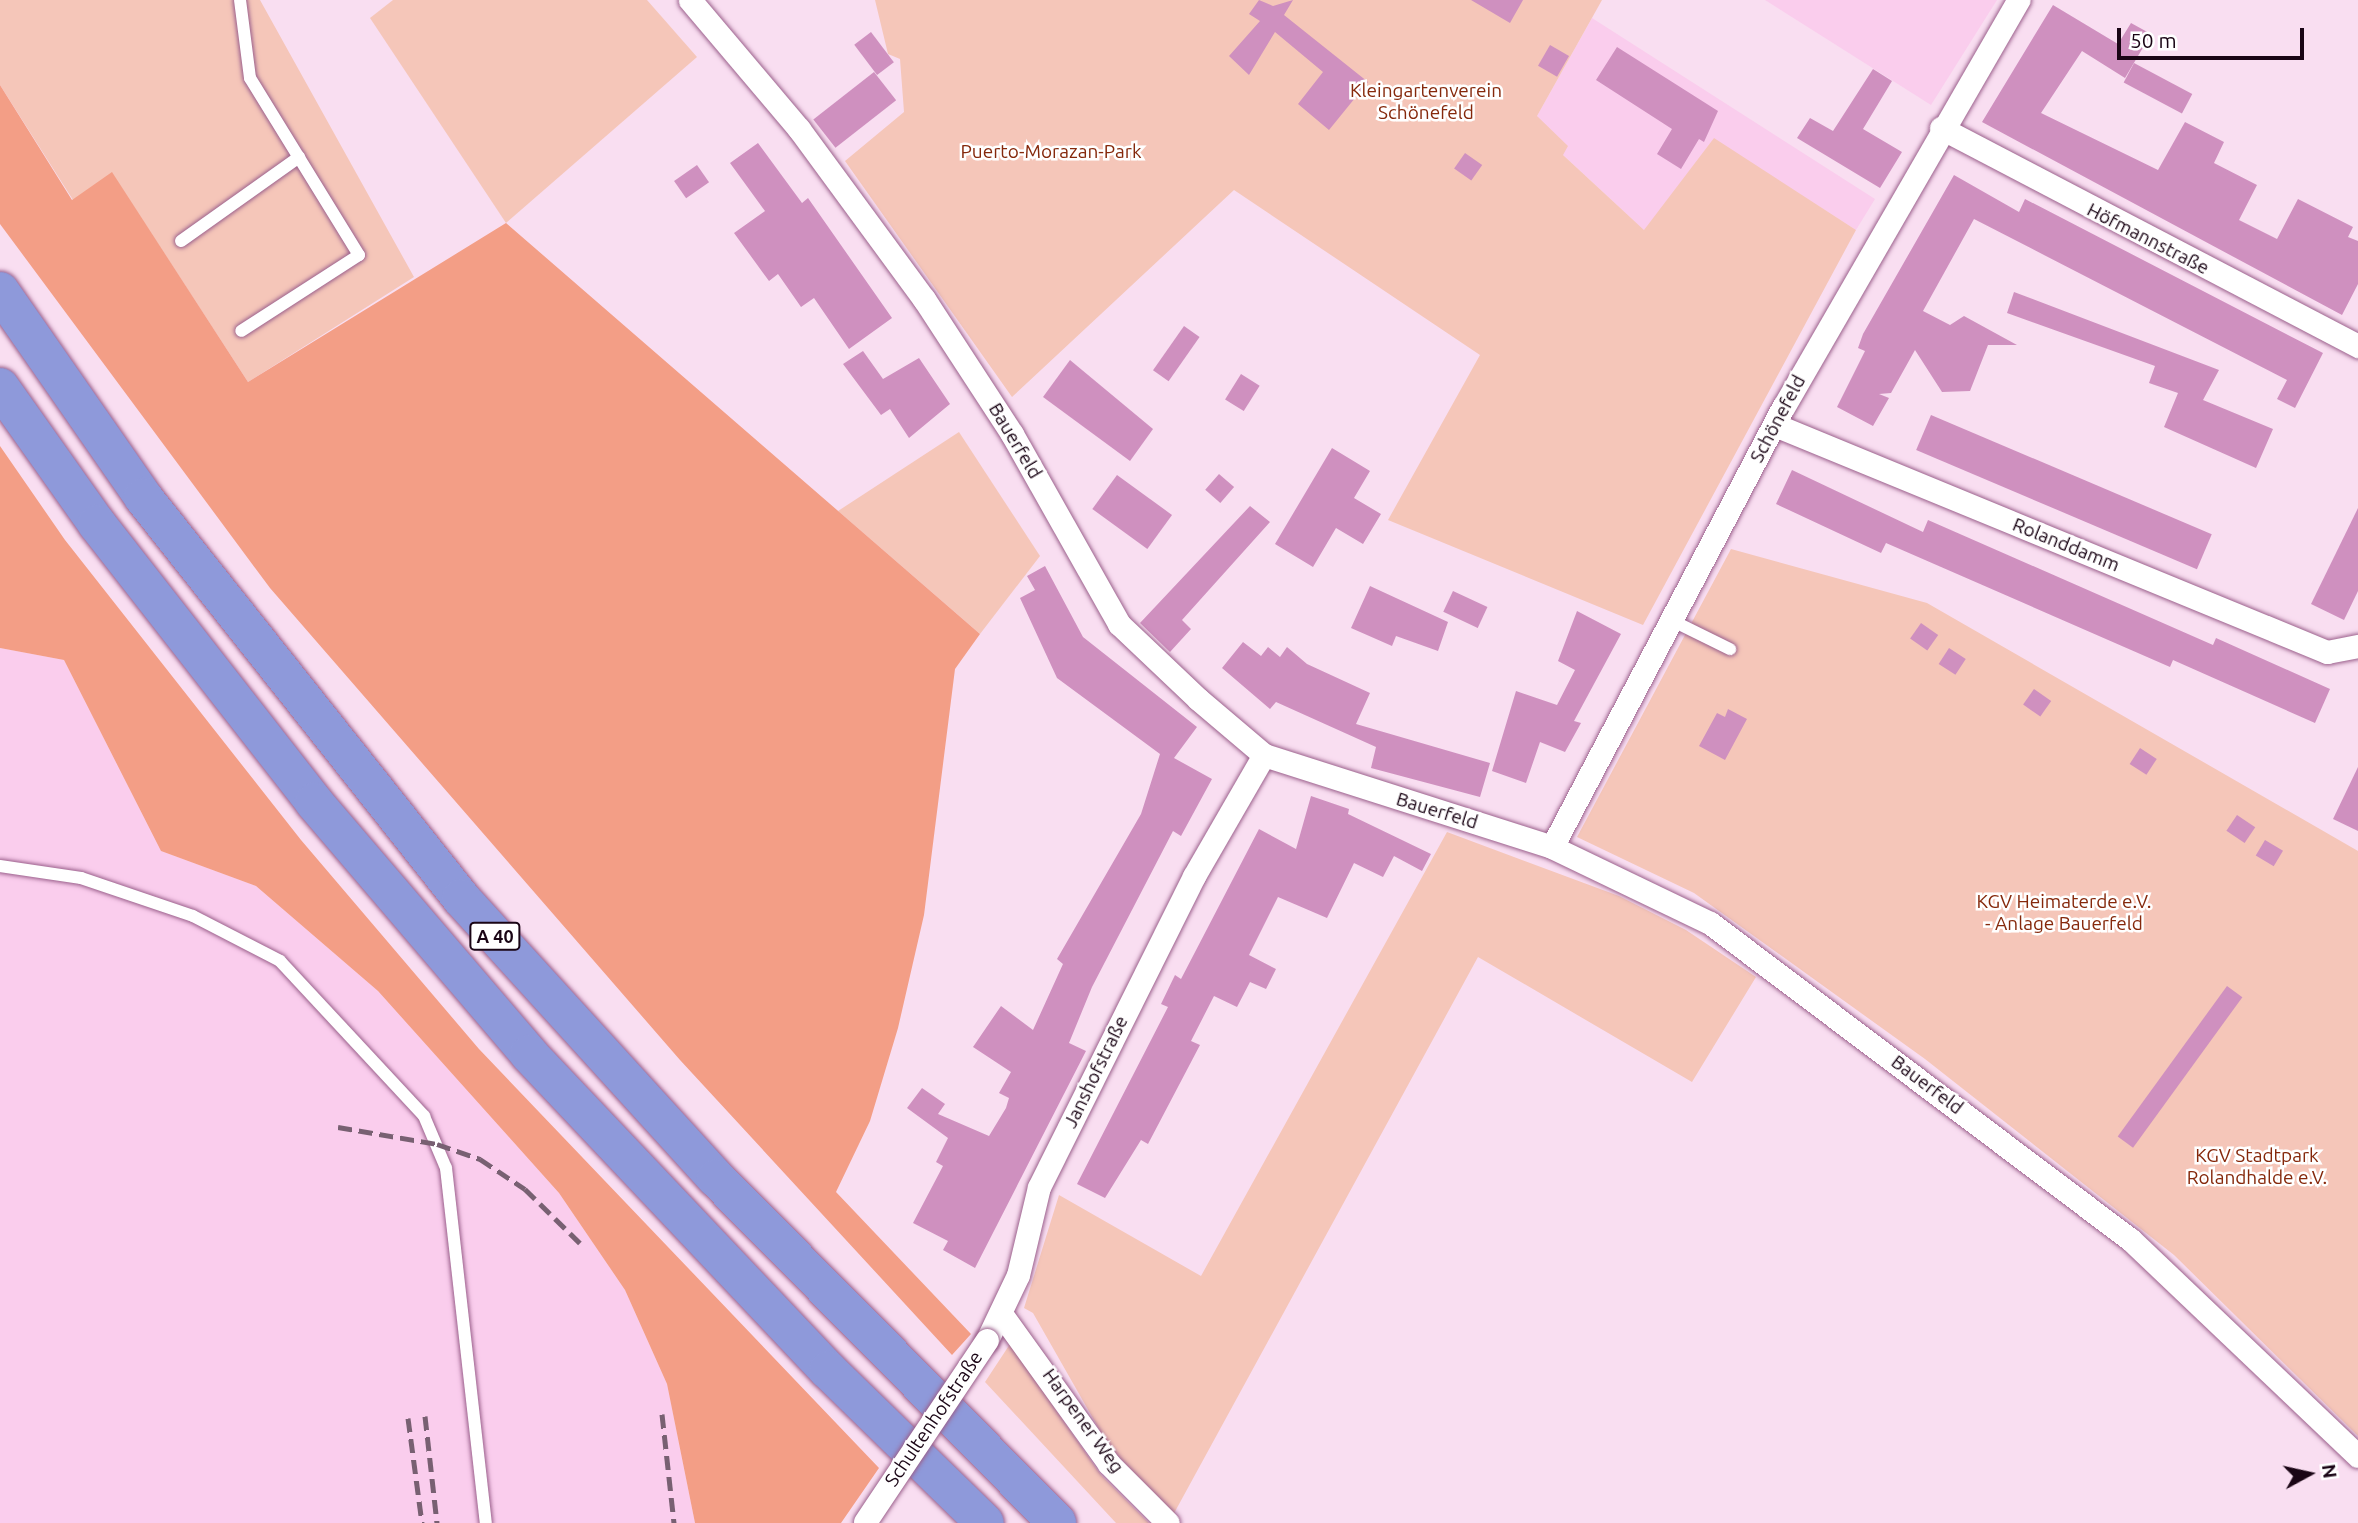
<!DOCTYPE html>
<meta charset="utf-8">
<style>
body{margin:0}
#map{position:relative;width:2358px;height:1523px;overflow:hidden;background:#f9def1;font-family:Ubuntu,sans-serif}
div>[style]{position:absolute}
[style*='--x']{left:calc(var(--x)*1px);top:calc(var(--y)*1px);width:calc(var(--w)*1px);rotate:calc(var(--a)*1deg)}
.built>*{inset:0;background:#facded}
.green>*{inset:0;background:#f5c6b9}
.forest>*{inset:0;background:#f39e86}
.building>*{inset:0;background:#cf90bf;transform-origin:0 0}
.roads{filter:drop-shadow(0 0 2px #9b608c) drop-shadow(0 0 2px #9b608c)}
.service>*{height:12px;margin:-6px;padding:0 6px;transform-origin:6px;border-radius:6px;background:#fff}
.minor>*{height:23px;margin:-11.5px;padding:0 11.5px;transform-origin:11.5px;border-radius:11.5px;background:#fff}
.motorway>*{height:38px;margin:-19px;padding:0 19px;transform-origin:19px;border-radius:19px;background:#8e99da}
.rail>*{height:5px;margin-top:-2.5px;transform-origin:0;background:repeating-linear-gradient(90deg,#786072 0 14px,transparent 0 21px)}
.bridges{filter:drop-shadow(0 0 2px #9b608c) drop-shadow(0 0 2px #9b608c)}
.minor-bridge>*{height:23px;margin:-11.5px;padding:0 11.5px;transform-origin:11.5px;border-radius:11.5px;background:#fff}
span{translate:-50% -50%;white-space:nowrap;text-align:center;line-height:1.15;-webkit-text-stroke:5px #fff;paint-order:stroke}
.shield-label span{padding:2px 5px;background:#fff;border:2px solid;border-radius:5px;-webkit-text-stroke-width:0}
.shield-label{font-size:18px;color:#1a0515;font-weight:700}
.park-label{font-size:19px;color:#85280b}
.street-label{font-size:19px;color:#1a0515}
.north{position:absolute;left:2274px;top:1439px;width:70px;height:70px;-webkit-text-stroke:5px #fff;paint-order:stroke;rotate:82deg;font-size:19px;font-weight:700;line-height:28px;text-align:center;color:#1a0515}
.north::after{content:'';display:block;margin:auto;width:24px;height:32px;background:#1a0515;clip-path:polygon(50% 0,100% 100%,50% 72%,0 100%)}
.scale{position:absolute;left:2117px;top:28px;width:187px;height:32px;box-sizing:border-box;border:4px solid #1a0515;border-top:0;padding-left:9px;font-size:21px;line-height:24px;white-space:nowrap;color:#1a0515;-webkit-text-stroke:5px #fff;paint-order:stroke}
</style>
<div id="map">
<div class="built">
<div style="clip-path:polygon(1765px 0,1997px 0,1931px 105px)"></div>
<div style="clip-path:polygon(1592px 18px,1875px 199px,1856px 230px,1714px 139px,1645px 231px,1562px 154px,1537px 116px)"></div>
<div style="clip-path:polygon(0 648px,64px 660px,161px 851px,256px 886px,378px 991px,559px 1193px,625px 1290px,667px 1384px,695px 1523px,0 1523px)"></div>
</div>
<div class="green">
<div style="clip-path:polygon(0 0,260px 0,414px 277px,248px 382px,112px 173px,73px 200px,0 85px)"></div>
<div style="clip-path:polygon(393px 0,647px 0,697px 57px,506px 223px,370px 18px)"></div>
<div style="clip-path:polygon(875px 0,1602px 0,1537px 116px,1568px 146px,1563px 155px,1644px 230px,1714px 138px,1856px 230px,1643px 625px,1388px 520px,1480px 355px,1234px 190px,1012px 397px,845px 161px,904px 112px,900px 59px,888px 54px)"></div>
<div style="clip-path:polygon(959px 432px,1040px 556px,980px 634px,838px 511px)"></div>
<div style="clip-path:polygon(1731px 549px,1927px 603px,2358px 851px,2358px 1436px,2174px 1255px,1925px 1059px,1694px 893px,1577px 837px)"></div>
<div style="clip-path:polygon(1447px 832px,1619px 896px,1686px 930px,1756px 977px,1692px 1082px,1478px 957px,1172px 1517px,1107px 1443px,1033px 1313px,1024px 1308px,1059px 1195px,1201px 1276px)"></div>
<div style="clip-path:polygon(1010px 1344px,1101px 1475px,1149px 1523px,1116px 1523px,985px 1382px)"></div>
</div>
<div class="forest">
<div style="clip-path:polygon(0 85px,72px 200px,112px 172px,248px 382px,506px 223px,980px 634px,955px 669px,924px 915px,898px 1028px,870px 1121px,836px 1192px,971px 1334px,952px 1355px,680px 1060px,270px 588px,0 224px)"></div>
<div style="clip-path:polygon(0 446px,65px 540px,301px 840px,479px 1049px,879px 1468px,841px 1523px,695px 1523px,667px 1384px,625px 1290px,559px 1193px,378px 991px,256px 886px,161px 851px,64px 660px,0 648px)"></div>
</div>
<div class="building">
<div style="clip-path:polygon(1259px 0,1273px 6px,1293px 0,1284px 15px,1368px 82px,1329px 130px,1298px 104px,1323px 72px,1275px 32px,1249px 75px,1229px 56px,1260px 21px,1249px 14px)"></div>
<div style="clip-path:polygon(1471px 0,1523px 0,1510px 23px)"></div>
<div style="clip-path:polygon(2053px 5px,2118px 44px,2131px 23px,2151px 34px,2125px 78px,2082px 51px,2041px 113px,2158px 170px,2185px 122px,2224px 142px,2214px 163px,2257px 185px,2239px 220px,2277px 239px,2298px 199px,2353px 227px,2348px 237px,2358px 241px,2358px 284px,2342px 315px,1982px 122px)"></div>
<div style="left:871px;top:32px;width:38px;height:21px;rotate:53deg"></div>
<div style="left:1550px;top:45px;width:22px;height:24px;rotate:30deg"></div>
<div style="clip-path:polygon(1617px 47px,1718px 111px,1704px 142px,1699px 139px,1681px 169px,1657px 154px,1672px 129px,1596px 80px)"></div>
<div style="left:2134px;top:63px;width:66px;height:22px;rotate:28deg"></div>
<div style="clip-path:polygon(1873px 69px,1892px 81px,1863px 129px,1902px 152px,1880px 188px,1797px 138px,1810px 118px,1833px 131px)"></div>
<div style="left:874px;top:72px;width:36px;height:77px;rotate:52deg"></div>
<div style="clip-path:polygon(758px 143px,802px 203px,808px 198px,892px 318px,849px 349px,814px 298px,801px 307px,778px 274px,769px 281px,734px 233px,765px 211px,730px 163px)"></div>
<div style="left:1465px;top:153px;width:21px;height:19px;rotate:35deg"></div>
<div style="left:697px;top:165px;width:21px;height:28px;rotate:55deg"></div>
<div style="clip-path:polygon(1954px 175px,2019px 212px,2025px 199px,2323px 353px,2295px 408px,2277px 399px,2287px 380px,1974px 219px,1923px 311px,1950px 325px,1964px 316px,2017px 345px,1988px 345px,1970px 391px,1942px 392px,1915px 350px,1891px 393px,1879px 394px,1889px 398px,1873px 426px,1837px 407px,1865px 351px,1858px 348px,1863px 334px)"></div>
<div style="clip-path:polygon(2014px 292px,2219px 370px,2203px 400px,2273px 429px,2256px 468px,2164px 427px,2178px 393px,2149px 383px,2155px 366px,2007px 313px)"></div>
<div style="left:1184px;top:326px;width:19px;height:54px;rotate:35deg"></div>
<div style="clip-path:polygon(863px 351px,883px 379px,919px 358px,950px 404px,909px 438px,890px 409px,881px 415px,843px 364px)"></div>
<div style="clip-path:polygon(1070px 360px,1153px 429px,1130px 461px,1043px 397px)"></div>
<div style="left:1241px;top:374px;width:22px;height:30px;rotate:32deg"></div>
<div style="left:1931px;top:415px;width:305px;height:38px;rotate:23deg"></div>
<div style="clip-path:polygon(1332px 448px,1370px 471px,1354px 498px,1381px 514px,1363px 544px,1336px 528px,1313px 567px,1275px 544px)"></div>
<div style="clip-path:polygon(1792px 470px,1923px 532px,1928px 520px,2213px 645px,2216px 638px,2330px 689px,2315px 723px,2173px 660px,2170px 667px,1886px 543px,1881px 553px,1776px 504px)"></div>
<div style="left:1219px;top:474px;width:20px;height:21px;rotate:41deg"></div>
<div style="left:1117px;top:475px;width:68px;height:42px;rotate:36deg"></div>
<div style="clip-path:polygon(1250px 506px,1270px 522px,1182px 620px,1191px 629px,1170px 652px,1140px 623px)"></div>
<div style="clip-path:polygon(2358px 508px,2358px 591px,2344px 620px,2311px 604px)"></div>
<div style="clip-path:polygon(1045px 566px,1083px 637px,1197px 727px,1174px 758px,1212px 779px,1181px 836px,1173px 831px,1092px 987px,1069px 1043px,1086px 1051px,975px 1268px,943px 1250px,948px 1241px,913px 1223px,943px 1166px,936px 1162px,948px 1138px,907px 1108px,922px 1088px,945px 1104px,938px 1114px,989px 1136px,1006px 1108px,1009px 1098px,999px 1093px,1011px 1072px,973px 1047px,1001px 1006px,1033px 1030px,1063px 964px,1057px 959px,1141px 814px,1160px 754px,1057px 678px,1020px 598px,1035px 590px,1027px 576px)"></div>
<div style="clip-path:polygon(1370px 586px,1448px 622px,1438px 651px,1396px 636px,1392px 646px,1351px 628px)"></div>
<div style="left:1453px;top:591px;width:38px;height:23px;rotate:25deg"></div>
<div style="clip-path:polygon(1577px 611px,1621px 634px,1574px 721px,1581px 723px,1565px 752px,1540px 742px,1526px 783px,1492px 771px,1516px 691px,1557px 705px,1575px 670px,1558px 661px)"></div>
<div style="left:1921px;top:623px;width:21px;height:19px;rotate:35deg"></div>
<div style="clip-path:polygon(1243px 642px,1261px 656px,1268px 647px,1280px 657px,1287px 647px,1307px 664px,1370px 693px,1356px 724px,1490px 763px,1480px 797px,1371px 768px,1376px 747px,1276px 702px,1270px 709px,1222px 668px)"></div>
<div style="left:1949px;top:648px;width:20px;height:19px;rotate:33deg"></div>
<div style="left:2034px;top:689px;width:21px;height:19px;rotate:35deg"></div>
<div style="clip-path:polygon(1728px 709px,1747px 719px,1725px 760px,1699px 746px,1717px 713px,1725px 717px)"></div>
<div style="left:2140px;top:748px;width:20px;height:19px;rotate:33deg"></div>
<div style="clip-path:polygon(2358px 767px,2358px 831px,2333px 819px)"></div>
<div style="clip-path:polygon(1311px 796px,1349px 809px,1348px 814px,1431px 854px,1422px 871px,1394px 856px,1383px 877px,1354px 863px,1327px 918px,1278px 897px,1249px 955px,1276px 969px,1266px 989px,1250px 982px,1237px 1007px,1214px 996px,1191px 1041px,1200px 1045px,1148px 1144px,1141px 1140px,1105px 1198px,1077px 1184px,1168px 1007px,1161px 1004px,1175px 975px,1181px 979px,1259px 829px,1296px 849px)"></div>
<div style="left:2237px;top:815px;width:22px;height:19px;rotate:34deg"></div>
<div style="left:2265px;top:840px;width:21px;height:18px;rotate:31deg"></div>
<div style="left:2227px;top:986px;width:19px;height:186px;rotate:36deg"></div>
</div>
<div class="roads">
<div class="service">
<div style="--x:240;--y:0;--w:79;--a:82.7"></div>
<div style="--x:250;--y:78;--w:208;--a:58.4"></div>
<div style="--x:359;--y:255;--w:140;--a:147.2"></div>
<div style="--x:181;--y:241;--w:145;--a:-35.4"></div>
<div style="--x:1671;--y:620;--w:66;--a:26.2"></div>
<div style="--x:0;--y:866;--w:82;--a:8.4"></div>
<div style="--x:81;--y:878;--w:118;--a:18.7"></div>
<div style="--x:193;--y:916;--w:98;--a:27.3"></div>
<div style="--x:280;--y:961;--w:212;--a:47.1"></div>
<div style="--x:424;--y:1116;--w:56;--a:67.1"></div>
<div style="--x:446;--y:1168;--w:357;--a:83.6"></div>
</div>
<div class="minor">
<div style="--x:690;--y:0;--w:169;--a:49.8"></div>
<div style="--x:799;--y:129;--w:211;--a:53.7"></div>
<div style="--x:924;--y:299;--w:161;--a:56.9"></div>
<div style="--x:1012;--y:434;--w:218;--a:60.6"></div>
<div style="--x:1119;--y:624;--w:109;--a:43.5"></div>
<div style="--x:1198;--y:699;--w:87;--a:40.3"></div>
<div style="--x:1264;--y:755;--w:302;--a:17.7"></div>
<div style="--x:1552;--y:847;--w:175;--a:25.7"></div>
<div style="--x:1710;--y:923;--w:527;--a:36.98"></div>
<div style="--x:2131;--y:1240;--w:313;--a:43.6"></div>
<div style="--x:1941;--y:128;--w:471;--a:27.6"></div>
<div style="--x:1775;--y:425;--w:597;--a:22.35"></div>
<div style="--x:2327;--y:652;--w:32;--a:-11"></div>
<div style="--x:1552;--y:847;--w:498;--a:-62.3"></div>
<div style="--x:1784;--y:406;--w:469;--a:-60"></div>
<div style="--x:1002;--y:1315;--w:183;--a:54.3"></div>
<div style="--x:1109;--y:1464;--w:83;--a:45"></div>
<div style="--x:987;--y:1340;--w:72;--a:-64.5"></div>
<div style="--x:1018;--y:1275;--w:90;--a:-76.6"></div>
<div style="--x:1039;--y:1187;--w:347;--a:-63.5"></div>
<div style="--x:1194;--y:876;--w:140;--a:-60"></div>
</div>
<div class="motorway">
<div style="--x:0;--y:291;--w:251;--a:55.2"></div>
<div style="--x:143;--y:497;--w:512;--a:51.58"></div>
<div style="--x:461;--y:898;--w:379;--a:47.7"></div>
<div style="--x:716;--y:1178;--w:485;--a:45.3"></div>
<div style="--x:0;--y:387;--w:168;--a:54.7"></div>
<div style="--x:97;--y:524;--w:353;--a:52"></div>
<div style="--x:314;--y:802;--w:331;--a:49.5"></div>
<div style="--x:529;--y:1054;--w:435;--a:46.6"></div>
<div style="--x:828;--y:1370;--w:219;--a:44.3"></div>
</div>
</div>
<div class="rail">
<div style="--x:338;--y:1127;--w:100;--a:9.7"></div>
<div style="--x:437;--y:1144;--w:46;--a:19.2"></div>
<div style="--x:480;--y:1159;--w:54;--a:33.7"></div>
<div style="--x:525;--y:1189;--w:84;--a:44.5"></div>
<div style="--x:662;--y:1414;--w:110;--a:83.7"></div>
<div style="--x:425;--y:1416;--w:108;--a:83.6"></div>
<div style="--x:408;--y:1418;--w:106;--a:82.4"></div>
</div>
<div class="bridges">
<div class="minor-bridge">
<div style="--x:865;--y:1522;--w:219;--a:-56.2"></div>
</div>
</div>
<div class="shield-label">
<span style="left:495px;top:936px">A 40</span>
</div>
<div class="park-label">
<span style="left:1426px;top:102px">Kleingartenverein<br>Schönefeld</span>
<span style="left:1051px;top:152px">Puerto-Morazan-Park</span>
<span style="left:2064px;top:913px">KGV Heimaterde e.V.<br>- Anlage Bauerfeld</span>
<span style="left:2257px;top:1167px">KGV Stadtpark<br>Rolandhalde e.V.</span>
</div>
<div class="street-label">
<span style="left:2148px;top:239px;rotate:27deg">Höfmannstraße</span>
<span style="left:1778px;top:419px;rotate:-62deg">Schönefeld</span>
<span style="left:1015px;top:441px;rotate:59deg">Bauerfeld</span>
<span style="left:2066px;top:545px;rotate:22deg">Rolanddamm</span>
<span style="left:1437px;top:811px;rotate:17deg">Bauerfeld</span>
<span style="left:1096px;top:1072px;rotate:-64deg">Janshofstraße</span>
<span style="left:1927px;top:1085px;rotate:37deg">Bauerfeld</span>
<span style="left:934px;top:1419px;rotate:-56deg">Schultenhofstraße</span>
<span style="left:1083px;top:1421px;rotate:54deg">Harpener Weg</span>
</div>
<div class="north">N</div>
<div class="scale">50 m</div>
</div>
